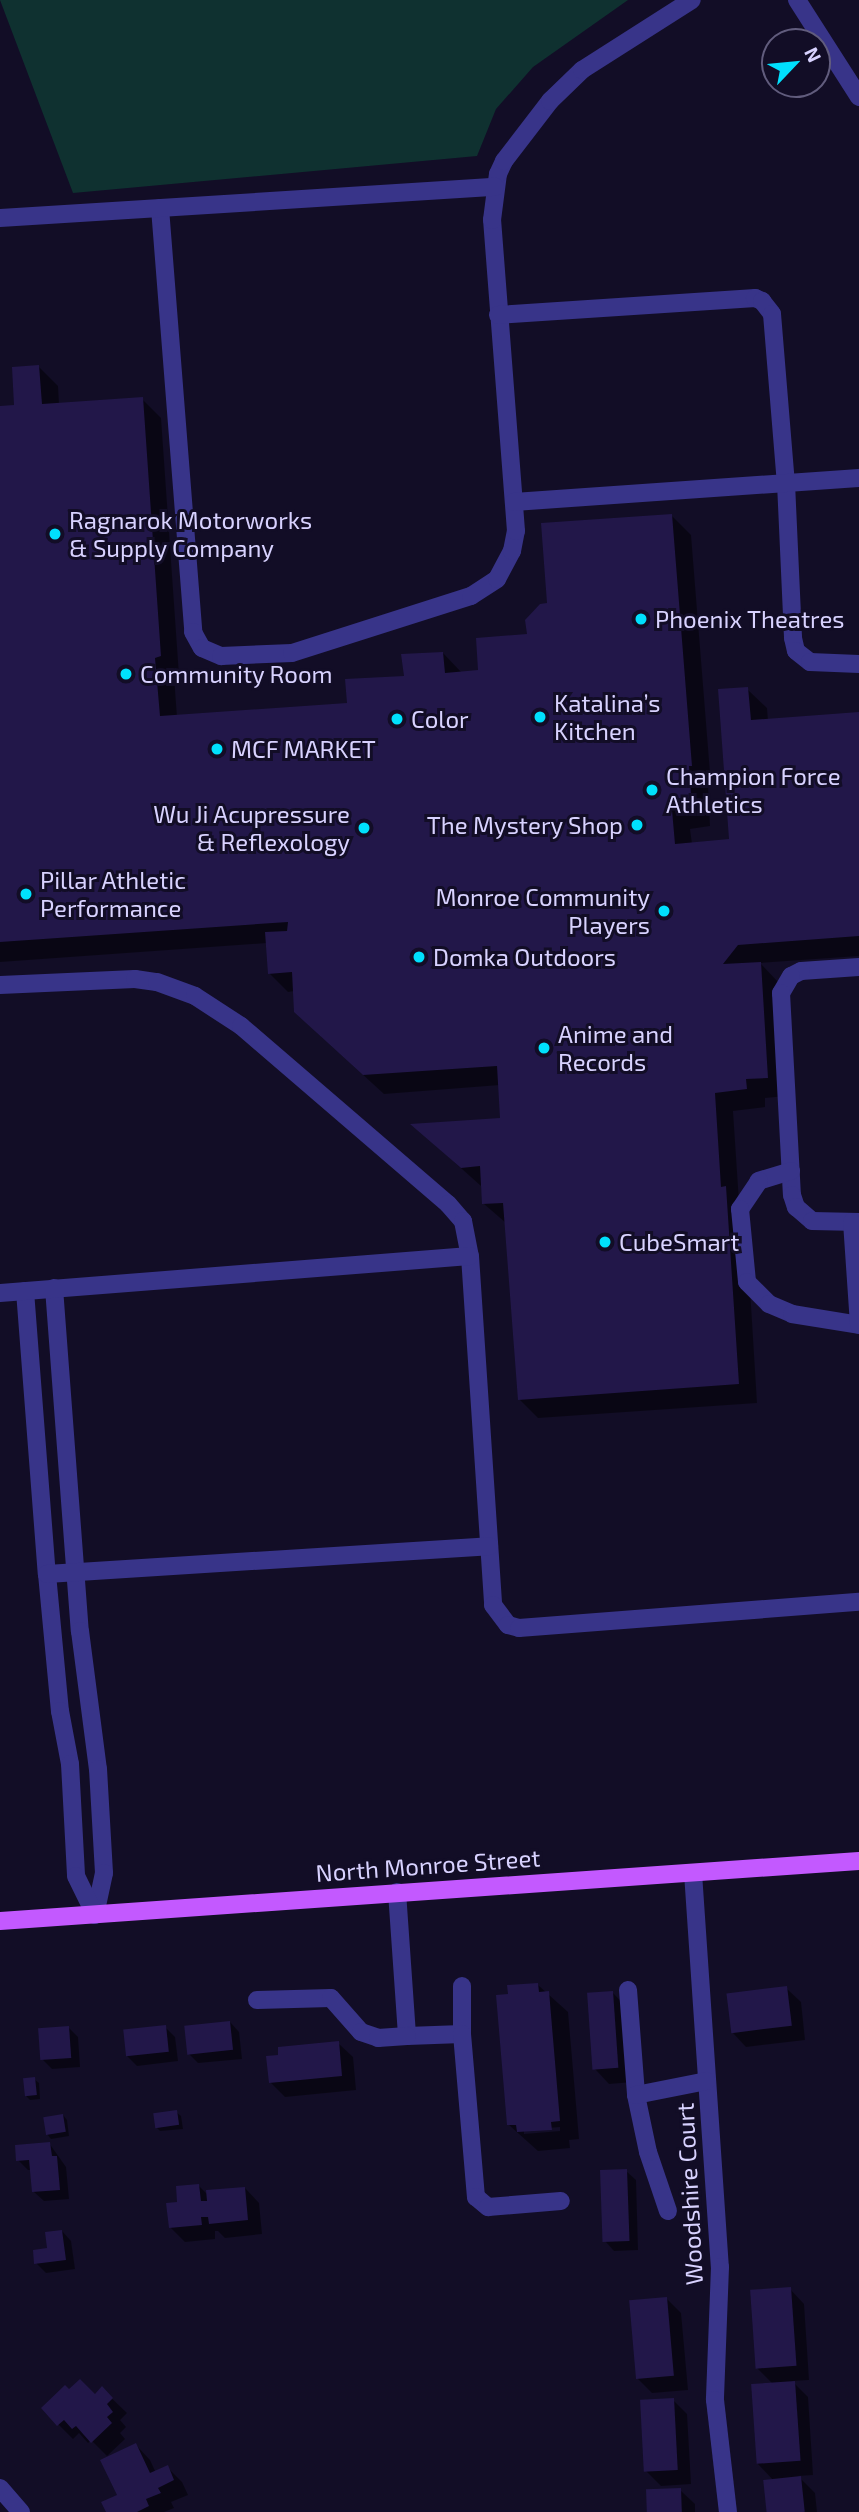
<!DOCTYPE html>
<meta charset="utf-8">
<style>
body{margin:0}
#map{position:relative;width:859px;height:2512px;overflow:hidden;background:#120d26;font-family:"Exo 2",sans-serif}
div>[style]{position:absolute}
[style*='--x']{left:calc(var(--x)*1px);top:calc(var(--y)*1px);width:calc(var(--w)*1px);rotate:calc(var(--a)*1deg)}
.green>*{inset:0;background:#0f3130}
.shadow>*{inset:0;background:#0007}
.building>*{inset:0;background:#221749;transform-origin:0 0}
.minor>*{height:18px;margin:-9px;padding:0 9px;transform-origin:9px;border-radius:9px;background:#383489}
.major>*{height:18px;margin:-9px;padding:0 9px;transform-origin:9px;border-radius:9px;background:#c359ff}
.dots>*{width:19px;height:19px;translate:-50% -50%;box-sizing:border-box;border:4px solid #120d26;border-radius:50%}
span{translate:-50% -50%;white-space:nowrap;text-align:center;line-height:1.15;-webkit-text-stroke:6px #120d26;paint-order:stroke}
.poi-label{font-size:24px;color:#d8d2ff}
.left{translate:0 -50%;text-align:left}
.right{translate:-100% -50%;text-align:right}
.street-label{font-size:24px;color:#d8d2ff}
.north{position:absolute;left:761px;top:28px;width:70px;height:70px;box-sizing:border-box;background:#120d26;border:2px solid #615c7d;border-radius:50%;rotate:64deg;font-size:19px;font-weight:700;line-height:28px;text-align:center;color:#d8d2ff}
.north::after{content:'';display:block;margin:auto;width:24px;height:32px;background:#00e0fd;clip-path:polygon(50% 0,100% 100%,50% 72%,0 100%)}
</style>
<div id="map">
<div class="green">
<div style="clip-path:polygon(0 0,628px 0,533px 67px,496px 109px,477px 156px,73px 193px)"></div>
</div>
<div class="shadow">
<div style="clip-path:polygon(39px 367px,58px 386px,59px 404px,142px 399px,161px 418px,179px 675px,174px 676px,177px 717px,349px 705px,406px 677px,443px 653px,462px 673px,480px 672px,529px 635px,549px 604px,672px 516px,691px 535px,711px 785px,708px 785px,710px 826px,690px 829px,692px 844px,730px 841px,747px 689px,767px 708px,768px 721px,859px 714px,859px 956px,760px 963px,779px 983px,786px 1096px,765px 1098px,765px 1107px,733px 1111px,739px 1202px,745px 1207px,757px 1403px,538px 1418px,519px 1399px,506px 1223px,484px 1204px,481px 1186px,414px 1126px,502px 1120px,500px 1085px,384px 1094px,315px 1031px,294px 991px,288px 992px,269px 973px,267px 943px,0 962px,0 408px,15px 407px)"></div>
<div style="clip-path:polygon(evenodd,538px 1985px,568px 2012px,579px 2139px,569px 2140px,570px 2148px,538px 2151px,509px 2125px,510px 1996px,538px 1985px,560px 2127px,560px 2131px,524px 2134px,524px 2130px,560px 2127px)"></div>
<div style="clip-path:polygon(786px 1988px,801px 2002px,805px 2040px,746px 2047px,732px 2032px)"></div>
<div style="clip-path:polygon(613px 1993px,627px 2008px,633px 2082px,609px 2084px,595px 2069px)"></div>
<div style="clip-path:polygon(230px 2022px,239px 2032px,242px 2059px,198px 2063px,188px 2053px)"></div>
<div style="clip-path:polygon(68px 2027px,78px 2037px,80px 2067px,52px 2069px,43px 2060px)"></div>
<div style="clip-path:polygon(165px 2027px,175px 2037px,178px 2061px,137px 2066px,127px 2056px)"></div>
<div style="clip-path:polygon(338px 2043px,353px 2057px,356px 2090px,285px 2097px,270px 2082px)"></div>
<div style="clip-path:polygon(34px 2079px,39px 2083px,40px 2099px,30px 2100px,25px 2095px)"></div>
<div style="clip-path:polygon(176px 2112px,181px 2116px,183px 2129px,160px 2131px,156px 2127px)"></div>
<div style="clip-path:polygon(63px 2115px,67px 2120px,69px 2136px,51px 2139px,47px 2134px)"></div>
<div style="clip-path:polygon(49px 2143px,66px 2167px,69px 2199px,44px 2201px,34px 2192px,32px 2170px,28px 2170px,18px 2160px)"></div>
<div style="clip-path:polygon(626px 2171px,636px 2180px,638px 2250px,614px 2251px,605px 2241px)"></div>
<div style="clip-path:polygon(198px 2185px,209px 2196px,245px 2188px,259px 2203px,262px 2234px,225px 2238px,218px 2231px,215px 2231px,215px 2239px,185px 2242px,170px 2227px,179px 2203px)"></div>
<div style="clip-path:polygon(62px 2231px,71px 2241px,75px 2269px,46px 2273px,36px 2263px)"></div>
<div style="clip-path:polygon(790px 2289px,804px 2304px,809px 2380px,792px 2381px,808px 2397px,813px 2475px,798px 2476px,815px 2493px,817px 2512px,768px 2512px,774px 2481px,757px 2463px,773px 2384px,757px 2368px)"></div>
<div style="clip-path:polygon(667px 2299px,681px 2313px,688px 2390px,652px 2393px,638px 2379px)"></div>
<div style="clip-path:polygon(102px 2389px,127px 2413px,120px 2420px,126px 2427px,120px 2433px,125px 2439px,107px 2456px,91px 2440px,88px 2443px,79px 2433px,73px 2439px,58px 2424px,69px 2391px,95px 2396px)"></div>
<div style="clip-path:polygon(673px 2400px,687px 2414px,691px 2484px,661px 2486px,646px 2471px)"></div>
<div style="clip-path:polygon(136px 2445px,150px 2460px,156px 2473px,167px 2467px,182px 2482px,188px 2495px,171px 2502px,174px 2508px,164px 2512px,108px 2512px,119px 2496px)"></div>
<div style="clip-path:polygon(680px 2490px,695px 2504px,695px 2512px,649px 2512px)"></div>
</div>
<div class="building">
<div style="clip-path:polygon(39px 365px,42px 404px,143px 397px,161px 656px,155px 658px,160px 716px,347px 703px,345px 679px,404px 676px,401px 654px,443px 652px,445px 673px,478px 670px,476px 638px,527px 634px,525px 620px,540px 604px,547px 603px,541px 523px,672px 514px,692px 766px,689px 766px,692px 808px,672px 810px,675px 844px,729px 839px,718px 689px,748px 687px,751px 720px,859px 712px,859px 936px,738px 945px,723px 964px,761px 962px,768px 1078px,746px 1079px,747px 1089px,715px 1093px,721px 1187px,726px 1186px,739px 1384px,518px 1400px,503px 1203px,482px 1204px,480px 1166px,461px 1168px,410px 1124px,500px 1118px,497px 1066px,363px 1075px,294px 1012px,292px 972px,268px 974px,265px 932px,287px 931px,288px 922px,0 942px,0 406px,14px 405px,12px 367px)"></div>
<div style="clip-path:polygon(538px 1983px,539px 1992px,549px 1991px,560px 2121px,551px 2122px,552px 2130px,517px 2132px,516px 2125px,507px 2125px,496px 1995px,508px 1994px,507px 1985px)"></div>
<div style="left:787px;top:1986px;width:40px;height:61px;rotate:83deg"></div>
<div style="left:613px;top:1991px;width:77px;height:26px;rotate:86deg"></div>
<div style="left:230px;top:2021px;width:29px;height:46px;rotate:84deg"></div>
<div style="left:166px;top:2025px;width:27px;height:43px;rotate:84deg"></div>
<div style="left:69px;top:2026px;width:32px;height:31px;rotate:86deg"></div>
<div style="clip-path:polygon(339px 2041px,342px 2076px,269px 2083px,266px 2056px,278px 2055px,278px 2047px)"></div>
<div style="left:35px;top:2077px;width:18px;height:12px;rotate:84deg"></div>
<div style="left:177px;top:2110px;width:15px;height:24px;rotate:82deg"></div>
<div style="left:63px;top:2114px;width:18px;height:20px;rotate:81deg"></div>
<div style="clip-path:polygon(50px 2142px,52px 2156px,57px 2156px,60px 2190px,32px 2192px,29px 2160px,16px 2161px,15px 2145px)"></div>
<div style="left:627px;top:2169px;width:72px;height:27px;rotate:88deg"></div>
<div style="clip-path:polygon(199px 2184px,201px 2201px,207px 2201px,206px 2190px,245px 2187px,248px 2220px,209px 2224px,208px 2217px,201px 2217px,202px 2225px,169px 2228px,166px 2203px,177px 2202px,176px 2186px)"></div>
<div style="clip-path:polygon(62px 2230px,66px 2260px,34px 2264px,33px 2250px,47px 2248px,45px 2232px)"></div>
<div style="left:791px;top:2287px;width:79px;height:41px;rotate:86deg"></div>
<div style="left:667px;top:2297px;width:79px;height:38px;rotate:85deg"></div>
<div style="clip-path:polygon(80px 2379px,95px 2394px,102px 2386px,113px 2398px,107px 2404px,113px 2412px,107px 2417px,112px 2423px,91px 2443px,76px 2426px,72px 2429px,64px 2420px,57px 2426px,41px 2408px,65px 2385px,69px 2389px)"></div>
<div style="left:795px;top:2381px;width:80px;height:44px;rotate:86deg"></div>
<div style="left:674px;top:2398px;width:72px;height:34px;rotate:87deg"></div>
<div style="clip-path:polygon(136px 2443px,150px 2473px,168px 2465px,174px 2480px,158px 2488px,161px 2493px,146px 2499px,149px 2506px,137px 2512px,106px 2512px,101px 2502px,117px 2495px,100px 2460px)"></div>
<div style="left:801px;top:2476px;width:36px;height:38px;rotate:84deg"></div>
<div style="left:681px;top:2488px;width:24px;height:35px;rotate:88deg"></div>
</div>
<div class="minor">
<div style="--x:797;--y:0;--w:115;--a:57.4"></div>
<div style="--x:160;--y:208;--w:425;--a:85.5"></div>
<div style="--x:193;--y:632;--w:18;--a:61"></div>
<div style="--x:202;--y:648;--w:21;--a:23"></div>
<div style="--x:221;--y:656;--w:71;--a:-2.4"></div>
<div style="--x:292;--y:653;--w:188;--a:-17.7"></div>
<div style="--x:471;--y:596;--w:31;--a:-33"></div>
<div style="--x:497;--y:579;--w:32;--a:-62"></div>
<div style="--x:512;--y:551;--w:20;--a:-79"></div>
<div style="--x:516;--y:531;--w:312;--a:-94.4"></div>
<div style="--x:492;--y:220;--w:46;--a:-82.6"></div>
<div style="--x:498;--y:174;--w:14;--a:-65"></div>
<div style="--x:504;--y:161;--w:76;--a:-52.5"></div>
<div style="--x:550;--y:101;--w:45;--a:-44.1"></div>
<div style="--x:582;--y:70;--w:130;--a:-32.5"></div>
<div style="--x:0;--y:218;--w:496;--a:-3.6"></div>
<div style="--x:498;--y:315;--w:258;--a:-3.8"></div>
<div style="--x:755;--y:298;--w:8;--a:23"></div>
<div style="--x:762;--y:301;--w:16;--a:52"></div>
<div style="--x:772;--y:314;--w:170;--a:85.3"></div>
<div style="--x:786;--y:483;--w:155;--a:87.4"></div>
<div style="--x:793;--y:638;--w:13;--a:77"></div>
<div style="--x:796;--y:651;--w:18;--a:38"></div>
<div style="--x:810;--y:662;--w:49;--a:2.3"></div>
<div style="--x:514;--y:502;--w:346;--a:-4"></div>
<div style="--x:859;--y:967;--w:58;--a:176.1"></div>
<div style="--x:801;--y:971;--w:11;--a:153"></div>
<div style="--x:791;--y:976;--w:20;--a:120"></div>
<div style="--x:781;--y:993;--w:202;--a:86.9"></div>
<div style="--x:792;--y:1195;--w:13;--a:72"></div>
<div style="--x:796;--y:1207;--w:21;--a:41"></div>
<div style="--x:812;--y:1221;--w:47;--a:1.2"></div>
<div style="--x:0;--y:985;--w:135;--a:-2.5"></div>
<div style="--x:135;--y:979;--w:22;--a:8"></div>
<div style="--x:157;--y:982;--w:40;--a:20.2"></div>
<div style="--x:195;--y:996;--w:55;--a:33.1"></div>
<div style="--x:241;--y:1026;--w:273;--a:40.7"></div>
<div style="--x:448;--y:1204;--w:23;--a:49"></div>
<div style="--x:463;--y:1221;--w:36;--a:79"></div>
<div style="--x:470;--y:1256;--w:350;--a:86.2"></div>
<div style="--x:493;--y:1605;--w:25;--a:53"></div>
<div style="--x:508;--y:1625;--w:11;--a:15"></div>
<div style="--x:519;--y:1628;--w:341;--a:-4.4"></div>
<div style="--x:791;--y:1171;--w:34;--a:163"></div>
<div style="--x:759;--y:1181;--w:34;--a:124"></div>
<div style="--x:740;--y:1209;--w:73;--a:84.5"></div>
<div style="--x:747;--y:1282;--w:31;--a:45"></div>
<div style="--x:769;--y:1304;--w:25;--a:23"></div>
<div style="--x:792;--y:1314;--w:68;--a:9.3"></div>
<div style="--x:852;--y:1222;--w:103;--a:86.1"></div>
<div style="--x:54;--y:1288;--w:344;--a:85.7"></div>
<div style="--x:80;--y:1631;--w:139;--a:82.6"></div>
<div style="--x:98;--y:1769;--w:104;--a:86.7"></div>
<div style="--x:104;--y:1873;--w:43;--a:102.1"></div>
<div style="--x:25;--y:1291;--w:284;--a:85.6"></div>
<div style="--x:47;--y:1574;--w:138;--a:84.6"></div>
<div style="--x:60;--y:1711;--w:54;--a:79.3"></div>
<div style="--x:70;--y:1764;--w:112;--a:86.9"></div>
<div style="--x:76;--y:1876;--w:43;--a:64"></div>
<div style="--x:0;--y:1293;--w:471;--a:-4.5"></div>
<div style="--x:47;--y:1574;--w:443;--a:-3.6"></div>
<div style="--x:693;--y:1873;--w:395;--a:86.1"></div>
<div style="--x:720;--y:2267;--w:133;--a:92.2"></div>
<div style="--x:715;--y:2400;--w:113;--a:83.4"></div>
<div style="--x:397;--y:1892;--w:144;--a:86"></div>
<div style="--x:407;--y:2036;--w:55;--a:-2.1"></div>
<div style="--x:462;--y:1986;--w:48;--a:90"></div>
<div style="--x:462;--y:2034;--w:164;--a:85.1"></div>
<div style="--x:476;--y:2197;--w:16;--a:40"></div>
<div style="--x:488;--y:2207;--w:73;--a:-4.7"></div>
<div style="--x:628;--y:1990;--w:105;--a:85.6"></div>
<div style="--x:257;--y:2000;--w:74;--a:-1.5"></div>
<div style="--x:331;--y:1998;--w:45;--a:48.6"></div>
<div style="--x:361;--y:2032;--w:18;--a:19"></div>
<div style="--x:378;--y:2038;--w:29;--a:-4"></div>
<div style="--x:668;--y:2211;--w:62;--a:-108.7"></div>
<div style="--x:648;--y:2152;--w:58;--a:-101.9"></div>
<div style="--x:636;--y:2095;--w:72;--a:-11.2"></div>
<div style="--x:0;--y:2488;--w:32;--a:49"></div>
</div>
<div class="major">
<div style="--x:0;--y:1921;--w:861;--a:-4"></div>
</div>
<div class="dots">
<div style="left:55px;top:534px;background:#00e0fd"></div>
<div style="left:641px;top:619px;background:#00e0fd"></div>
<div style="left:126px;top:674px;background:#00e0fd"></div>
<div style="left:540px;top:717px;background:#00e0fd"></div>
<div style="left:397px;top:719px;background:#00e0fd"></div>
<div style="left:217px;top:749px;background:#00e0fd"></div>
<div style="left:652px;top:790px;background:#00e0fd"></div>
<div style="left:637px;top:825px;background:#00e0fd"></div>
<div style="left:364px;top:828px;background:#00e0fd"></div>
<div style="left:26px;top:894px;background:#00e0fd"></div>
<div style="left:664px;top:911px;background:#00e0fd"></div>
<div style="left:419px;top:957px;background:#00e0fd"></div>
<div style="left:544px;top:1048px;background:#00e0fd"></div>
<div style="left:605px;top:1242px;background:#00e0fd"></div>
</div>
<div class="poi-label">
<span class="left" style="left:69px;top:534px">Ragnarok Motorworks<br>&amp; Supply Company</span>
<span class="left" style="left:655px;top:619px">Phoenix Theatres</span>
<span class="left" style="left:140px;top:674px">Community Room</span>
<span class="left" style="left:554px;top:717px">Katalina’s<br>Kitchen</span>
<span class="left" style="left:411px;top:719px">Color</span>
<span class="left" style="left:231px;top:749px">MCF MARKET</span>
<span class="left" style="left:666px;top:790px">Champion Force<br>Athletics</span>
<span class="right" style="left:350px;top:828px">Wu Ji Acupressure<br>&amp; Reflexology</span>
<span class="right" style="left:623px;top:825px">The Mystery Shop</span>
<span class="left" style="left:40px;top:894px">Pillar Athletic<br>Performance</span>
<span class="right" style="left:650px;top:911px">Monroe Community<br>Players</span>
<span class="left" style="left:433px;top:957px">Domka Outdoors</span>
<span class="left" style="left:558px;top:1048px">Anime and<br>Records</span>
<span class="left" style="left:619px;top:1242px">CubeSmart</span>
</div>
<div class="street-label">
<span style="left:428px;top:1865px;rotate:-4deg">North Monroe Street</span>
<span style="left:689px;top:2194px;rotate:-93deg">Woodshire Court</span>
</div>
<div class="north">N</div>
</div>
